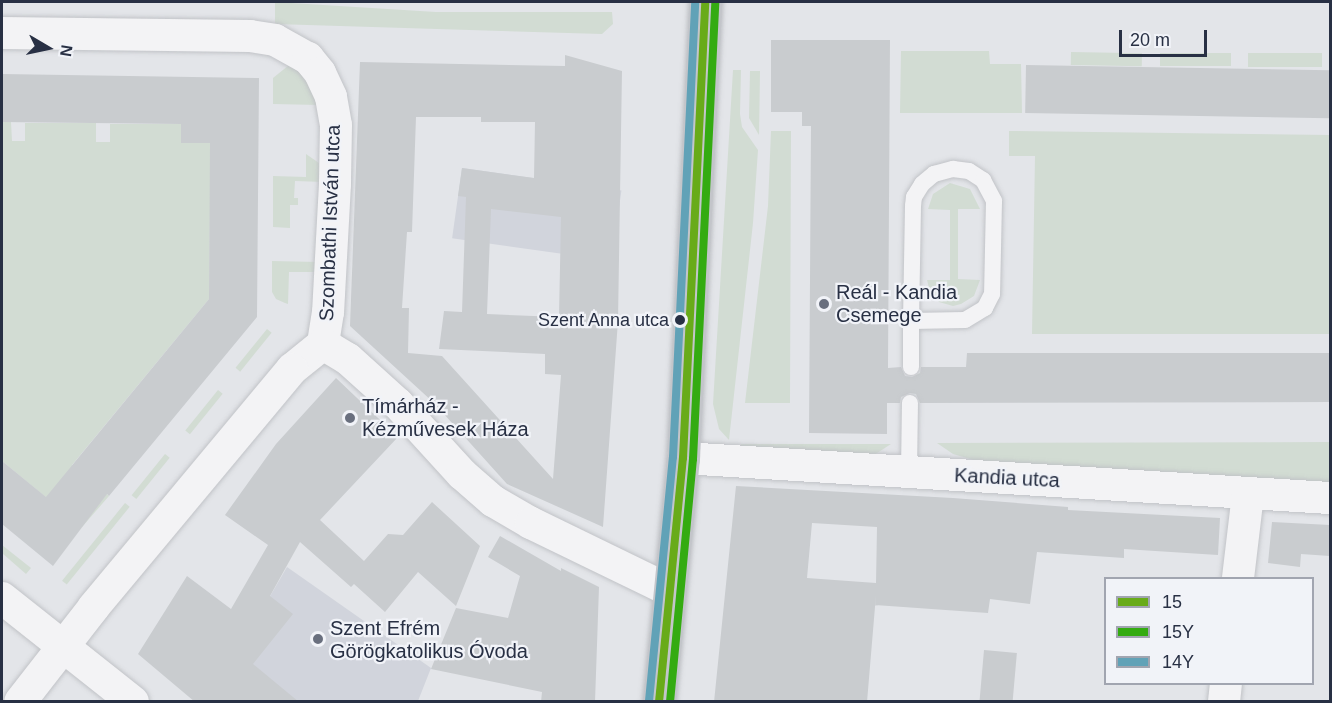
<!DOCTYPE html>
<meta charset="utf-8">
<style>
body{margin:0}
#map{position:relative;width:1332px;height:703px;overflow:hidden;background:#e3e5e9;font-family:Helvetica,sans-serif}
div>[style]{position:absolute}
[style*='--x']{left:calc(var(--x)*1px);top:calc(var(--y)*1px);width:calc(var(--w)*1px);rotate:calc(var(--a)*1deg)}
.built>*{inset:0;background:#d1d4dc;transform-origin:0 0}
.green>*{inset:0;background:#d2dcd3;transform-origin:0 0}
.building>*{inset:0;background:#c9cccf;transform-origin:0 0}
.roads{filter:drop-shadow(0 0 2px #c1c3c7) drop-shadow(0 0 2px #c1c3c7)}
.lane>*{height:16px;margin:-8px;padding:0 8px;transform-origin:8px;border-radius:8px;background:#f3f3f5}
.street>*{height:32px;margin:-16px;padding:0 16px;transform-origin:16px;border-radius:16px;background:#f3f3f5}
.secondary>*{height:33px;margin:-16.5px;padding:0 16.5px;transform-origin:16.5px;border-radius:16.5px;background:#c3c5ca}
.bus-1>*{height:8px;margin:-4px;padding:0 4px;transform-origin:4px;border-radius:4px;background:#68ab19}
.bus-2>*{height:8px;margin:-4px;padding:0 4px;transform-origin:4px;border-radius:4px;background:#34ab11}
.bus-3>*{height:8px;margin:-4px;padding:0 4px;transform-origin:4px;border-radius:4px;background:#61a2b7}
.dots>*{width:16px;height:16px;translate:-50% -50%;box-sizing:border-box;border:3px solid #f1f3f8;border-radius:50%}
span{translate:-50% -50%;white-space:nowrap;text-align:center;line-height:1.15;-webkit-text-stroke:4.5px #f1f3f8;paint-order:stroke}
.bus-label{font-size:18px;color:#283044}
.right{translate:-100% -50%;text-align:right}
.street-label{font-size:20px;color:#283044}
.poi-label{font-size:20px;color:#283044}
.left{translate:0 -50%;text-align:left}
.frame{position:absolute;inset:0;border:3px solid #283044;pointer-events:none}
.legend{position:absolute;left:1104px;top:577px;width:210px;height:108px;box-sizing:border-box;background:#f1f3f8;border:2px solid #a1a5b0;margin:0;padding:8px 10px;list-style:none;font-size:18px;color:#283044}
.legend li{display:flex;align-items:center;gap:12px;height:30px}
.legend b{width:30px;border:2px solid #a1a5b0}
.north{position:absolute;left:18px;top:18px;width:60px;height:60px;-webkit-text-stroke:4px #f1f3f8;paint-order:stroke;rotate:99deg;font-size:16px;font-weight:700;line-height:24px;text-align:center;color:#283044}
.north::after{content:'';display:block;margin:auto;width:21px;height:27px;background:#283044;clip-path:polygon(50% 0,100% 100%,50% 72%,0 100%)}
.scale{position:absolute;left:1119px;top:30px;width:88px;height:27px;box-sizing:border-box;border:3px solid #283044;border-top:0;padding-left:8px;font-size:18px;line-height:21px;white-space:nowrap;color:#283044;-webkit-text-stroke:4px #f1f3f8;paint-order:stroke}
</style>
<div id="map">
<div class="built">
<div style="left:462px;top:168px;width:161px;height:71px;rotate:8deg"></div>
<div style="clip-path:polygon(287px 567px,431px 668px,418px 701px,209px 702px)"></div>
</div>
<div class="green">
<div style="clip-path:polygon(275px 2px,436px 12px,612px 12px,613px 24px,602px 34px,275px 24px)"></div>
<div style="clip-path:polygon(901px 51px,989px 51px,990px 64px,1021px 64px,1022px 113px,900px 113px)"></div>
<div style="left:1071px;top:52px;width:71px;height:13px;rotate:1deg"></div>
<div style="left:1160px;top:53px;width:71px;height:13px"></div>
<div style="left:1248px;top:53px;width:74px;height:14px"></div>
<div style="clip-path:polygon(294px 61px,311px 81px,319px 105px,273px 104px,273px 78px)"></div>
<div style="clip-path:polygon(733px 70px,741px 70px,740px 114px,742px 127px,758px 150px,753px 223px,729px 440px,719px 429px,713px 404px)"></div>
<div style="clip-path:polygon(750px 71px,760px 71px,759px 135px,749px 118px)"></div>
<div style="clip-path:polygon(2px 122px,11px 122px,12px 141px,25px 141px,25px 123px,96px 123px,96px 142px,110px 142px,110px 124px,181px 124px,181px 143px,195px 143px,195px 125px,211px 125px,209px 299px,72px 465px,109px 496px,82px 527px,2px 461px)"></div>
<div style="clip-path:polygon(771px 131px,791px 131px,790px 403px,745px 403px,768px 206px)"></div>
<div style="clip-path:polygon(1009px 131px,1330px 135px,1330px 334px,1032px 334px,1035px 156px,1009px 156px)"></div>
<div style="clip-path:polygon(306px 154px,319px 163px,324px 182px,295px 181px,294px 198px,298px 198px,298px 205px,290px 205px,290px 228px,273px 227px,273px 176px,306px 177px)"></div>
<div style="clip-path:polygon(950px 183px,970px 189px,980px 209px,958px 209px,958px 279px,980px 280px,974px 296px,961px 304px,953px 306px,939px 302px,929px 288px,927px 280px,950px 280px,950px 210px,928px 209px,933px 194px)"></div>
<div style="clip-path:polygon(272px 261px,318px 262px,318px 272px,289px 272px,288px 304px,285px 303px,276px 299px,272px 292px)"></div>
<div style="left:267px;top:329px;width:6px;height:50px;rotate:39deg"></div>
<div style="left:218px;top:390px;width:6px;height:52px;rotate:39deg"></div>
<div style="clip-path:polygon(1330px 442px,1330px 485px,977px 461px,953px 454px,937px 443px)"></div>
<div style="clip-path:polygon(741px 444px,891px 444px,874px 455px,740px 447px)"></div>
<div style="left:165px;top:454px;width:6px;height:53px;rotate:39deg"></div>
<div style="left:125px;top:503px;width:6px;height:100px;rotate:39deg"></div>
<div style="clip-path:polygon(2px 545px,31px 568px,26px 574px,2px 553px)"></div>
</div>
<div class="building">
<div style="clip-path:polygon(771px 40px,890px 40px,888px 368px,901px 367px,905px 376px,912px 377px,920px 373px,921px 367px,966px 367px,967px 353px,1330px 353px,1330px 402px,920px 403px,916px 394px,910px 393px,901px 397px,900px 403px,887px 403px,887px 434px,809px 433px,811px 126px,802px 126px,802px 112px,771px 112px)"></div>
<div style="clip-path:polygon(evenodd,565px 55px,622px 71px,618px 321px,603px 527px,507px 484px,434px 403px,350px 326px,360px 62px,565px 66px,565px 55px,416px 117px,481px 117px,481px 122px,535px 122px,534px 178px,462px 168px,458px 196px,466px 197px,462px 312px,444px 311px,439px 349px,545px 354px,545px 374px,561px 375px,553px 479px,442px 356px,408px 353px,409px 308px,402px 308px,407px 232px,412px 232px,416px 117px,565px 55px,491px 209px,561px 217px,559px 317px,487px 314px,491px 209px)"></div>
<div style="left:1026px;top:65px;width:304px;height:48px;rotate:1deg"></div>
<div style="clip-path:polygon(2px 74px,259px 78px,257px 317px,109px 496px,107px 494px,53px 566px,2px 524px,2px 461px,46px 497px,209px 299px,210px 143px,181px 143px,181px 124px,2px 122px)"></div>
<div style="clip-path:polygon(336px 378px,398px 437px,320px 520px,364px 561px,388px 534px,403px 535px,432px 502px,480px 546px,456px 606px,418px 572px,385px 612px,354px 584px,351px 587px,300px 542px,270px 596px,293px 614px,253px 664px,299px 702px,195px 702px,138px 654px,187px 576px,231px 609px,268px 545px,225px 515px,276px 444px)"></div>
<div style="clip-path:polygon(evenodd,736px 486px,953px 498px,1068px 507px,1068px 510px,1220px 518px,1218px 555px,1124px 549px,1124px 558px,1037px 552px,1030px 604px,990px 599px,988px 613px,875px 605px,876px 595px,867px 702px,714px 702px,736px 486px,812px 523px,877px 527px,876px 583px,807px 578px,812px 523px)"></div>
<div style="clip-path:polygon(1272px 522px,1330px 525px,1330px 556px,1301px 554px,1300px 567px,1268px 563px)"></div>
<div style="clip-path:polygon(500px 536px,561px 571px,561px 568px,599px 587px,595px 702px,541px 702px,542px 692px,431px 669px,456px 608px,508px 618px,520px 576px,488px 557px)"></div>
<div style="left:984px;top:650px;width:33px;height:52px;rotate:5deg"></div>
</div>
<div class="roads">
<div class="lane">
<div style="--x:911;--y:367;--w:46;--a:-90"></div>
<div style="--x:911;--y:321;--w:115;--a:-89"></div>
<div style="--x:913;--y:206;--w:9;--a:-84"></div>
<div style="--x:914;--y:197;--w:15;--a:-58"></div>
<div style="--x:922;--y:184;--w:16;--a:-40"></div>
<div style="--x:934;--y:174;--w:20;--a:-15"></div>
<div style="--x:953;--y:169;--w:16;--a:7"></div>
<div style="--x:969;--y:171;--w:17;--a:33"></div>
<div style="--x:983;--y:180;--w:24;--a:62"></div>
<div style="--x:994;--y:201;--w:93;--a:91.2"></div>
<div style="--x:992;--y:294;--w:16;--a:117"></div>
<div style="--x:985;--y:308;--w:23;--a:149"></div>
<div style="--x:965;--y:320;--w:54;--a:178.9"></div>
<div style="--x:909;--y:472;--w:69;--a:-89.2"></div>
</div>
<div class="street">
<div style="--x:2;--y:33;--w:248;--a:0.7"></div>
<div style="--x:250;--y:36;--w:25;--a:9"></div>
<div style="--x:275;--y:40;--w:38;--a:29"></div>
<div style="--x:308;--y:58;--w:19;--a:51"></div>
<div style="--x:320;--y:73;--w:26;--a:65"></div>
<div style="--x:331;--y:97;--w:28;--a:80"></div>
<div style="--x:336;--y:125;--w:59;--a:91"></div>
<div style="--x:335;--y:184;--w:128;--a:93.1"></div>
<div style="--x:328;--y:312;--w:32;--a:99"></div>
<div style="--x:323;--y:344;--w:40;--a:141"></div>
<div style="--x:292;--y:369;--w:310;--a:129.8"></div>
<div style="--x:94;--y:607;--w:120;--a:127.9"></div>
<div style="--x:323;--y:344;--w:29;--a:31"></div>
<div style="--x:348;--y:359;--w:67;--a:42"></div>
<div style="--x:398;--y:404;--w:95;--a:47.6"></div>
<div style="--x:462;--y:474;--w:41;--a:41.1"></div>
<div style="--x:493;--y:501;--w:44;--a:30.1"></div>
<div style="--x:531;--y:523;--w:153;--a:25.9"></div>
<div style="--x:683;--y:458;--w:648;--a:3.54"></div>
<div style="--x:1238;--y:578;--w:85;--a:-83.2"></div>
<div style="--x:2;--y:598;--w:167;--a:38.4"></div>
<div style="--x:1224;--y:702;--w:18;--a:-84"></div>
</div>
<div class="secondary">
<div style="--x:659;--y:702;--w:245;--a:-84.4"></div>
<div style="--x:683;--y:458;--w:457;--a:-87.2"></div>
</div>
</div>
<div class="bus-1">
<div style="--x:659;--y:702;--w:245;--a:-84.4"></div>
<div style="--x:683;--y:458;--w:457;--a:-87.2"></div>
</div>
<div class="bus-2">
<div style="--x:670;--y:702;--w:244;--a:-84.6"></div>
<div style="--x:693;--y:459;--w:457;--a:-87.2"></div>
</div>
<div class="bus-3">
<div style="--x:649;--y:701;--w:245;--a:-84.4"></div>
<div style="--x:673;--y:457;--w:456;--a:-87.2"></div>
</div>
<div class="dots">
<div style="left:824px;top:304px;background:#696f7e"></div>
<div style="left:680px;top:320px;background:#283044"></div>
<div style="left:350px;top:418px;background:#696f7e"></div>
<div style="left:318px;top:639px;background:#696f7e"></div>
</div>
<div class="bus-label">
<span class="right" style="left:669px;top:320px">Szent Anna utca</span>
</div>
<div class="street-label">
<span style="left:330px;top:223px;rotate:-88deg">Szombathi István utca</span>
<span style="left:1007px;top:478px;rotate:3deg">Kandia utca</span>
</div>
<div class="poi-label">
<span class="left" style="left:836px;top:304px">Reál - Kandia<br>Csemege</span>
<span class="left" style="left:362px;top:418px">Tímárház -<br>Kézművesek Háza</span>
<span class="left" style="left:330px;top:640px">Szent Efrém<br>Görögkatolikus Óvoda</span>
</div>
<div class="frame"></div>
<ul class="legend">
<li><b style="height:8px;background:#68ab19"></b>15</li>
<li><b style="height:8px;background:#34ab11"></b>15Y</li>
<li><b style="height:8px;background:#61a2b7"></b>14Y</li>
</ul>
<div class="north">N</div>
<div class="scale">20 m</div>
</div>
